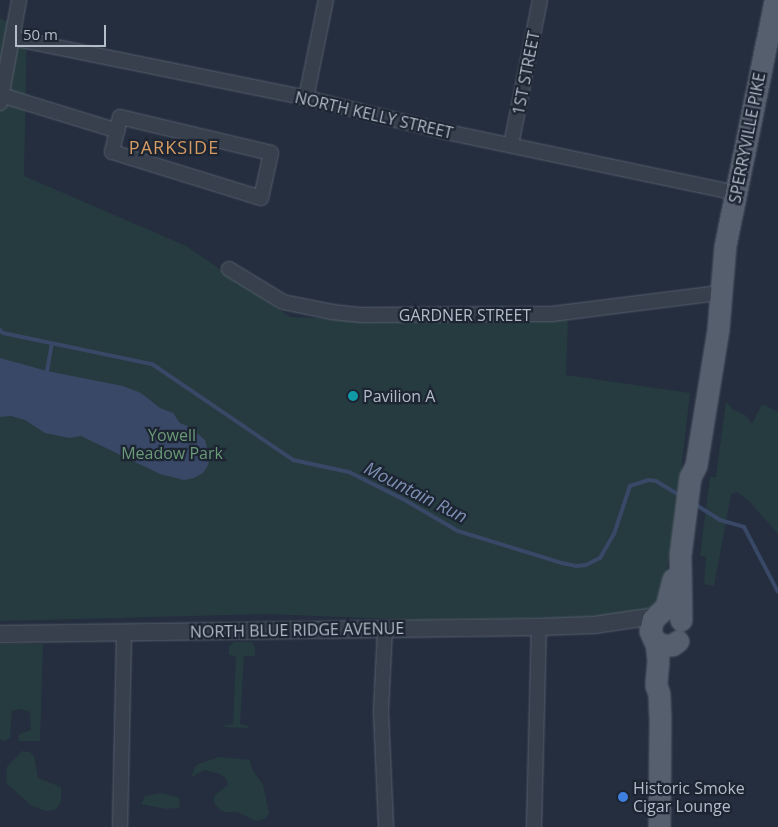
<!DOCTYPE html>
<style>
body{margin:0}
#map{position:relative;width:778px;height:827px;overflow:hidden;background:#242e3e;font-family:"Open Sans",sans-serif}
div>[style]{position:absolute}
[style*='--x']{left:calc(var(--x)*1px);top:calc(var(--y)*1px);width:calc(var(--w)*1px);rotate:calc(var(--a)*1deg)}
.green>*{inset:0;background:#263b3f}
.water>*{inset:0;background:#384866}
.stream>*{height:4px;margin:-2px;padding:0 2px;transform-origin:2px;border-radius:2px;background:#384866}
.roads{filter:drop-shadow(0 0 1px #565e6c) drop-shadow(0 0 1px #565e6c)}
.minor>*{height:14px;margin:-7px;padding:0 7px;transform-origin:7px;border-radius:7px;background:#38404e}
.tertiary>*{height:16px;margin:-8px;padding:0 8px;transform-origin:8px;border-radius:8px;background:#38404e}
.primary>*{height:21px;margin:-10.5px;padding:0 10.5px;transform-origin:10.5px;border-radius:10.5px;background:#565f6e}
.dots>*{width:14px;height:14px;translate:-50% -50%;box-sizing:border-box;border:2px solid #1d2533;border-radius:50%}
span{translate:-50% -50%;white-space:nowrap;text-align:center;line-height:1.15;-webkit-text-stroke:4.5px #1d2533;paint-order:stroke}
.street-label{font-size:16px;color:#b4bbc9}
.poi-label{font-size:16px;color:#b4bbc9}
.left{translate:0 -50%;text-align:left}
.park-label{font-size:16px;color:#6b9a78}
.neighbourhood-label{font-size:18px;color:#d69b62;letter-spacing:1px}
.water-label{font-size:18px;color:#7c8fb2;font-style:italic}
.scale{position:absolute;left:15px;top:25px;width:91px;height:22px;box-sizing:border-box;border:2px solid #b4bbc9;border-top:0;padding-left:6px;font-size:15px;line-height:18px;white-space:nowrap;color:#b4bbc9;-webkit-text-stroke:4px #1d2533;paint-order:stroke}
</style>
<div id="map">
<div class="green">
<div style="clip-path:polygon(0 18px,27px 30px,24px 176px,186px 246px,290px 317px,476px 324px,568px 319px,566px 375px,690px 393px,674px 530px,661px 600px,647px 616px,417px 620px,267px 614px,0 621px)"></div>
<div style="clip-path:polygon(726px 401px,732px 409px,745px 415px,752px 424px,762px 404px,778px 412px,778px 534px,748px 500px,737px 492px,731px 494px,714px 586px,704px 584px,706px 557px,700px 556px,710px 477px,716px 477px)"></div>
<div style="clip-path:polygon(234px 642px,252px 642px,255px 647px,255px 656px,244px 656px,240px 724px,249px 726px,248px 728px,224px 727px,225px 725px,233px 724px,236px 656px,229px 655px,229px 647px)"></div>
<div style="clip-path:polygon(0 644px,43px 644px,40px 741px,18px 741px,19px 734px,31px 730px,30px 712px,20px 709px,12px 711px,10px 738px,5px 741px,0 739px)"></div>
<div style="clip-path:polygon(22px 751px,30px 752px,34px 756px,38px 778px,61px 787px,61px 802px,55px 810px,46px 811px,32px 806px,6px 783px,7px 767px)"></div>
<div style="clip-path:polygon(219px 757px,250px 760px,252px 769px,263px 785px,269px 813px,266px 818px,256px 821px,237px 812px,225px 812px,219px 809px,214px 802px,214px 796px,228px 785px,226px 778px,220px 774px,205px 770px,191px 777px,196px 765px)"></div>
<div style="clip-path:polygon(161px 793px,178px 797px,180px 802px,179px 808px,166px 809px,141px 804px,145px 796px)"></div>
</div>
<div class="water">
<div style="clip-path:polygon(0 358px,47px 371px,123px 386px,141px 393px,160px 408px,173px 413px,180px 423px,190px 427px,205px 440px,210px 459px,207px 467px,203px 473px,194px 478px,184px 480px,160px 474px,81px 436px,69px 438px,55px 435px,45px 433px,25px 420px,11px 416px,0 417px)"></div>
</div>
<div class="stream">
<div style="--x:0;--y:330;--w:4;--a:45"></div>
<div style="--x:3;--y:333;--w:152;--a:11.8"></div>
<div style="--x:152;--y:364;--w:171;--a:34.2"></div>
<div style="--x:293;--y:460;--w:57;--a:12.1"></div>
<div style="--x:349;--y:472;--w:60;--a:26.6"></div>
<div style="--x:403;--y:499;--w:64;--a:30.2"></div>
<div style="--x:458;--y:531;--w:109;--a:17.1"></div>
<div style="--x:562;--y:563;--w:14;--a:12"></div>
<div style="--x:576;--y:566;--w:10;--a:-6"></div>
<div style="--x:586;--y:565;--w:16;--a:-27"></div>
<div style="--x:600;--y:558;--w:28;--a:-60"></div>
<div style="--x:614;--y:534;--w:51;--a:-71.6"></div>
<div style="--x:630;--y:486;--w:19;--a:-18"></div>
<div style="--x:648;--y:480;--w:8;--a:7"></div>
<div style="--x:656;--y:481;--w:29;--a:31"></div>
<div style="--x:47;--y:371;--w:28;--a:-80"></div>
<div style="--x:693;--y:503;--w:32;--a:32"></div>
<div style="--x:720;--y:520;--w:25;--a:16"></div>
<div style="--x:744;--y:527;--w:73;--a:62.4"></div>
</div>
<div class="roads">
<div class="minor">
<div style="--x:12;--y:38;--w:300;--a:11.5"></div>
<div style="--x:306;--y:98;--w:145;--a:13.6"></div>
<div style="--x:447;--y:132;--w:295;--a:11.9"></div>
<div style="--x:1;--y:95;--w:122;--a:17.1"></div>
<div style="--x:306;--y:98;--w:100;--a:-78.5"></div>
<div style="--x:0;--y:103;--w:105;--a:-79.5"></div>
<div style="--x:120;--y:117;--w:155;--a:13.4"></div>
<div style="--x:271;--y:153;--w:46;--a:102.5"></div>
<div style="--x:261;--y:198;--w:156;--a:-162.8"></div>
<div style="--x:112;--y:152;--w:36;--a:-77"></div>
<div style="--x:511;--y:145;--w:148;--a:-78.7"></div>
<div style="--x:229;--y:269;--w:63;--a:31.4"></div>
<div style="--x:283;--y:302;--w:50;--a:11.5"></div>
<div style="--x:332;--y:312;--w:30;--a:6"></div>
<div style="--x:362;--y:315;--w:190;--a:-0.3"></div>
<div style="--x:552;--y:314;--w:159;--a:-7.2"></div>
<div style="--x:385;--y:629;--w:83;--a:92.8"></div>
<div style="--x:381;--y:712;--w:115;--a:87.5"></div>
<div style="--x:120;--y:827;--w:195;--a:-88.8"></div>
<div style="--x:534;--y:827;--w:200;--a:-88.6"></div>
</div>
<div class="tertiary">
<div style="--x:0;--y:634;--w:539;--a:-0.74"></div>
<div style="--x:539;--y:627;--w:55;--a:-2.1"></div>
<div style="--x:594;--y:625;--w:63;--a:-8.3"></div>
</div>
<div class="primary">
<div style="--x:673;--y:579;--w:29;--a:104"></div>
<div style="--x:666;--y:607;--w:18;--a:137"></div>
<div style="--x:653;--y:619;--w:12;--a:104"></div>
<div style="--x:650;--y:631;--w:10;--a:66"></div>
<div style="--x:654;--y:640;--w:9;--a:32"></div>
<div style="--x:662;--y:645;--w:10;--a:0"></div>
<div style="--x:672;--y:645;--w:7;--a:-34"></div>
<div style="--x:681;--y:620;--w:65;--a:-90.9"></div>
<div style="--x:680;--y:555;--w:79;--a:-82.7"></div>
<div style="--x:690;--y:477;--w:13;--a:-63"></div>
<div style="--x:696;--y:465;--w:138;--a:-80.8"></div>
<div style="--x:718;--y:329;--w:83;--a:-85.2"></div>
<div style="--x:725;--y:246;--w:251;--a:-78.5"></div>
<div style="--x:656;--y:642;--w:18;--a:84"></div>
<div style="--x:658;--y:660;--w:25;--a:95"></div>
<div style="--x:656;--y:685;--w:9;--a:72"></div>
<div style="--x:659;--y:694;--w:23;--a:88"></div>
<div style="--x:660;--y:717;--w:110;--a:90.5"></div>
</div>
</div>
<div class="dots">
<div style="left:353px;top:396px;background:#0f9aa8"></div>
<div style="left:623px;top:797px;background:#3f7fe0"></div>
</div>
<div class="street-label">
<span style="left:526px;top:73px;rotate:-79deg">1ST STREET</span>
<span style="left:374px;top:115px;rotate:13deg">NORTH KELLY STREET</span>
<span style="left:747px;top:138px;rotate:-79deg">SPERRYVILLE PIKE</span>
<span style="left:465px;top:315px">GARDNER STREET</span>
<span style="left:297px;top:630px;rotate:-1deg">NORTH BLUE RIDGE AVENUE</span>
</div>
<div class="poi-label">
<span class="left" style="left:363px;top:396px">Pavilion A</span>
<span class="left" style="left:633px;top:797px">Historic Smoke<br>Cigar Lounge</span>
</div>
<div class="park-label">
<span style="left:172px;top:444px">Yowell<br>Meadow Park</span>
</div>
<div class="neighbourhood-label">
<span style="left:174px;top:147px">PARKSIDE</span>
</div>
<div class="water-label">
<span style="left:416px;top:492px;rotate:27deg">Mountain Run</span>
</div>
<div class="scale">50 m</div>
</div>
